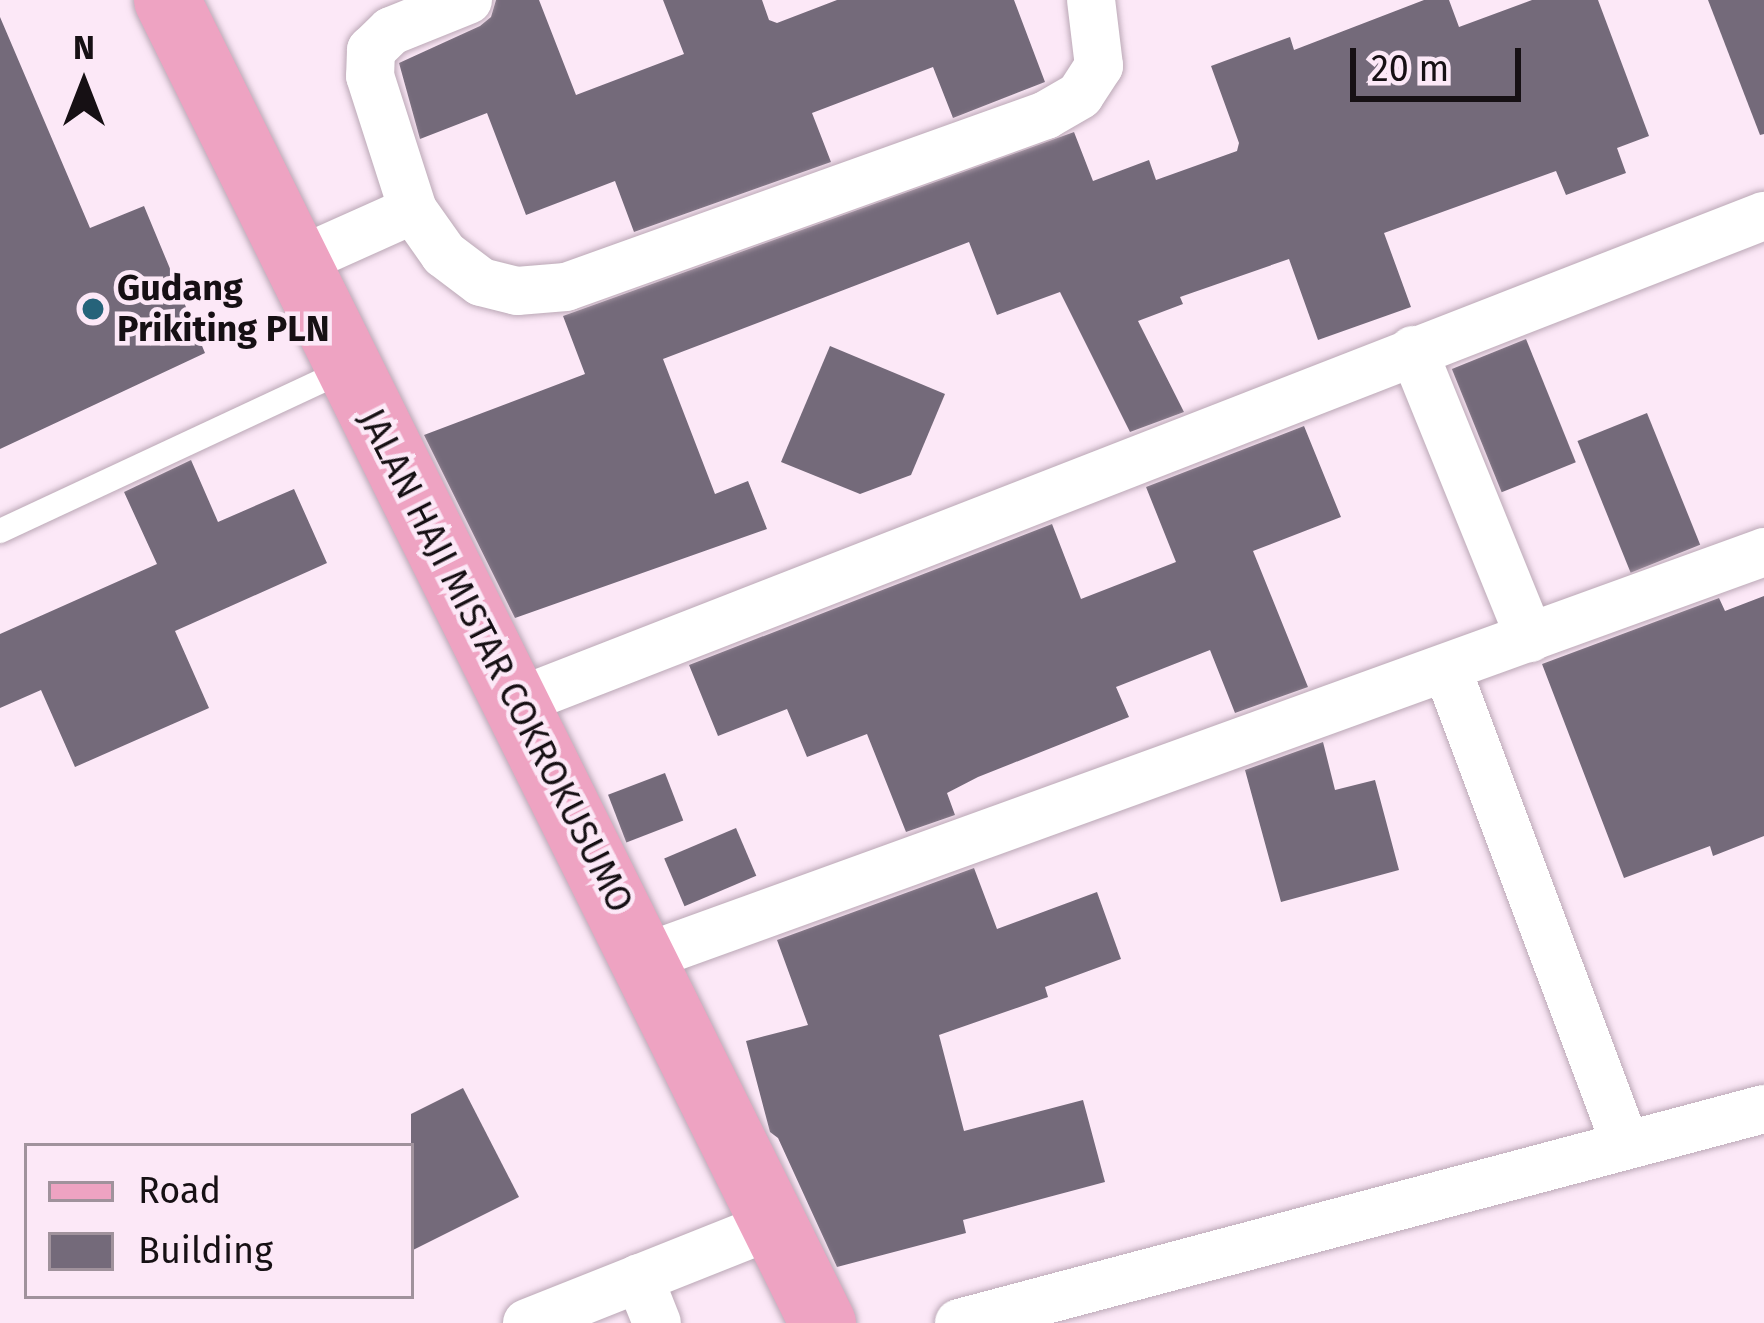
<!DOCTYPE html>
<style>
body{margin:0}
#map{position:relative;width:1764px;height:1323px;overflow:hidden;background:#fce8f7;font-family:"Fira Sans",sans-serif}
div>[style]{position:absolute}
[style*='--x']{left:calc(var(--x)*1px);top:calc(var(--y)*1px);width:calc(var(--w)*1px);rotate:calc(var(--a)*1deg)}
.building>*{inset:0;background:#746a7a;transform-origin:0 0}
.roads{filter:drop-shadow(0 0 3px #bba8b6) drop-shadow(0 0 3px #bba8b6)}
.lane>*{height:24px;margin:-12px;padding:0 12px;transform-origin:12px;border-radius:12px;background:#fff}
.street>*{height:48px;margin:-24px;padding:0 24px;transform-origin:24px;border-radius:24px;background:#fff}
.primary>*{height:66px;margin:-33px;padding:0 33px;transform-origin:33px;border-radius:33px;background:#eea3c2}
.dots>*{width:33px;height:33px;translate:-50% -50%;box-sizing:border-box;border:6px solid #fce8f7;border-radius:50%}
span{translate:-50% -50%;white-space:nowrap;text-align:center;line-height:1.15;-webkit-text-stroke:9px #fce8f7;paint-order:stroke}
.poi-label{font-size:36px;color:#161014;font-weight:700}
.left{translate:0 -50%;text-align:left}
.street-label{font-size:36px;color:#161014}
.legend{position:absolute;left:24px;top:1143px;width:390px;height:156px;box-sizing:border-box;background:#fce8f7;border:3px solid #a0929c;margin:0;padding:15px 21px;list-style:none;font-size:36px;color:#161014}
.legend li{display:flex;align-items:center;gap:24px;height:60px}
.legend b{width:60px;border:3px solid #a0929c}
.north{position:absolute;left:24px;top:24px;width:120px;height:120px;-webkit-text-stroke:9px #fce8f7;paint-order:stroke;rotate:0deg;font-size:33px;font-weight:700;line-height:48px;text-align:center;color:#161014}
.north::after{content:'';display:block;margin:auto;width:42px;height:54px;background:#161014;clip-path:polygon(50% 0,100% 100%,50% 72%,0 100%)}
.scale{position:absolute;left:1350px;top:48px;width:171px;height:54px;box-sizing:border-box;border:6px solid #161014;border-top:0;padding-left:15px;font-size:36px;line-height:42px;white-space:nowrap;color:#161014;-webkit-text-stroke:9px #fce8f7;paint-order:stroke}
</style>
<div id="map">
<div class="building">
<div style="clip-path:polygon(496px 0,539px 0,576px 95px,684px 54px,663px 0,762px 0,769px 20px,777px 23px,837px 0,1014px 0,1045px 82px,953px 118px,933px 67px,812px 113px,831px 162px,634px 232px,615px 181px,526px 215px,487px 113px,420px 139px,399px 63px,480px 26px,491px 17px)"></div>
<div style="clip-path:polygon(1424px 0,1449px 0,1459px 27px,1532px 0,1598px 0,1649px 136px,1617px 148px,1626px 173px,1566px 195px,1556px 171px,1384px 233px,1411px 307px,1318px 340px,1289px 259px,1180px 297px,1183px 304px,1138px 321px,1184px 412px,1130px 432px,1060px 292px,997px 315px,969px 242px,663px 359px,715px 494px,748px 481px,767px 529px,515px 618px,424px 435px,585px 374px,563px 316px,1074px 132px,1093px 181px,1149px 160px,1156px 180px,1237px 151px,1239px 143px,1211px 66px,1290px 37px,1294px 50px)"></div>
<div style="clip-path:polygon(1708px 0,1764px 0,1764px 134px,1760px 135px)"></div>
<div style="clip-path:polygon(0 17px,90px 228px,144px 206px,205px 353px,0 449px)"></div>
<div style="left:1526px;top:339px;width:133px;height:80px;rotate:68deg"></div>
<div style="clip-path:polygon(830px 346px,945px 394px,911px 475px,860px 494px,781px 462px)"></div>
<div style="left:1647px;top:413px;width:142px;height:75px;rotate:68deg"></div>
<div style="clip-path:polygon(1304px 426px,1341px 517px,1253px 551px,1308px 687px,1235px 713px,1210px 650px,1116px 687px,1129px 717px,978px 777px,947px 793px,955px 815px,906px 832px,867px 734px,807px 757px,787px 709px,718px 736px,689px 665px,1052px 524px,1081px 599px,1176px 562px,1146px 487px)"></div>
<div style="clip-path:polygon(191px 460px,218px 522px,294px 489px,327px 563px,175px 631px,209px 708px,75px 767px,41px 690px,0 708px,0 634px,157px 564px,124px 492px)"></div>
<div style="clip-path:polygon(1764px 596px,1764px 836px,1713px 856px,1710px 846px,1624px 878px,1542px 664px,1719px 598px,1725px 611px)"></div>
<div style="clip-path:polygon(1323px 742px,1335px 790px,1375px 780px,1399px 870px,1281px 902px,1245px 770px)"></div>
<div style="left:665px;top:773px;width:51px;height:61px;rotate:69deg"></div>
<div style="left:736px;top:828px;width:52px;height:78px;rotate:67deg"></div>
<div style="clip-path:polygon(974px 868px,997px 929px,1097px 892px,1121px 959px,1045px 987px,1048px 997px,939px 1035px,964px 1131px,1083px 1100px,1105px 1182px,963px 1220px,966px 1233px,837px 1267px,778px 1138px,770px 1132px,746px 1041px,808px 1025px,777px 940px)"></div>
<div style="clip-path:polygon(463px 1088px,519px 1197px,411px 1251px,411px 1114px)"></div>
</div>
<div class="roads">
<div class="lane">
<div style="--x:0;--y:531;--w:382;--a:-25"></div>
</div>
<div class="street">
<div style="--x:468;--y:0;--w:83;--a:158.1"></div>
<div style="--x:391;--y:31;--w:28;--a:136"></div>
<div style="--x:371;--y:50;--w:26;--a:92"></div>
<div style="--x:370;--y:76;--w:141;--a:72.2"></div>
<div style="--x:413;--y:210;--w:54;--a:54.8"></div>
<div style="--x:444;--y:254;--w:46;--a:37.1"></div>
<div style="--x:481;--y:282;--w:37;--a:14"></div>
<div style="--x:517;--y:291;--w:49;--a:-4.7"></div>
<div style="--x:566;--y:287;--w:510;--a:-19.71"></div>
<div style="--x:1046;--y:115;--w:39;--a:-30"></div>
<div style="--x:1080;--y:95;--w:35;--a:-57"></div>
<div style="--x:1099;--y:66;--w:66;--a:-96.9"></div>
<div style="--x:299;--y:261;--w:125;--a:-24.1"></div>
<div style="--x:1413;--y:350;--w:311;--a:67.9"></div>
<div style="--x:1447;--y:669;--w:509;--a:69.43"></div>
<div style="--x:514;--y:703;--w:1342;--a:-21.29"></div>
<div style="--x:646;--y:957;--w:1189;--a:-19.91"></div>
<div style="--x:639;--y:1278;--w:48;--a:68.2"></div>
<div style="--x:527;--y:1323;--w:263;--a:-21.7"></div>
<div style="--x:959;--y:1323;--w:833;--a:-14.89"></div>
</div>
<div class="primary">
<div style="--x:167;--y:0;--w:1477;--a:63.63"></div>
</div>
</div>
<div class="dots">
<div style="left:93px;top:309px;background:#26637a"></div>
</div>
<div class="poi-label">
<span class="left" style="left:117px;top:309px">Gudang<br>Prikiting PLN</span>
</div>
<div class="street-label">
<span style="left:495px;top:661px;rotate:63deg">JALAN HAJI MISTAR COKROKUSUMO</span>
</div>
<ul class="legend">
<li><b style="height:15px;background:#eea3c2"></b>Road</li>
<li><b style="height:33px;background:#746a7a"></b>Building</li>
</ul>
<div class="north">N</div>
<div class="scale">20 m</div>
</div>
